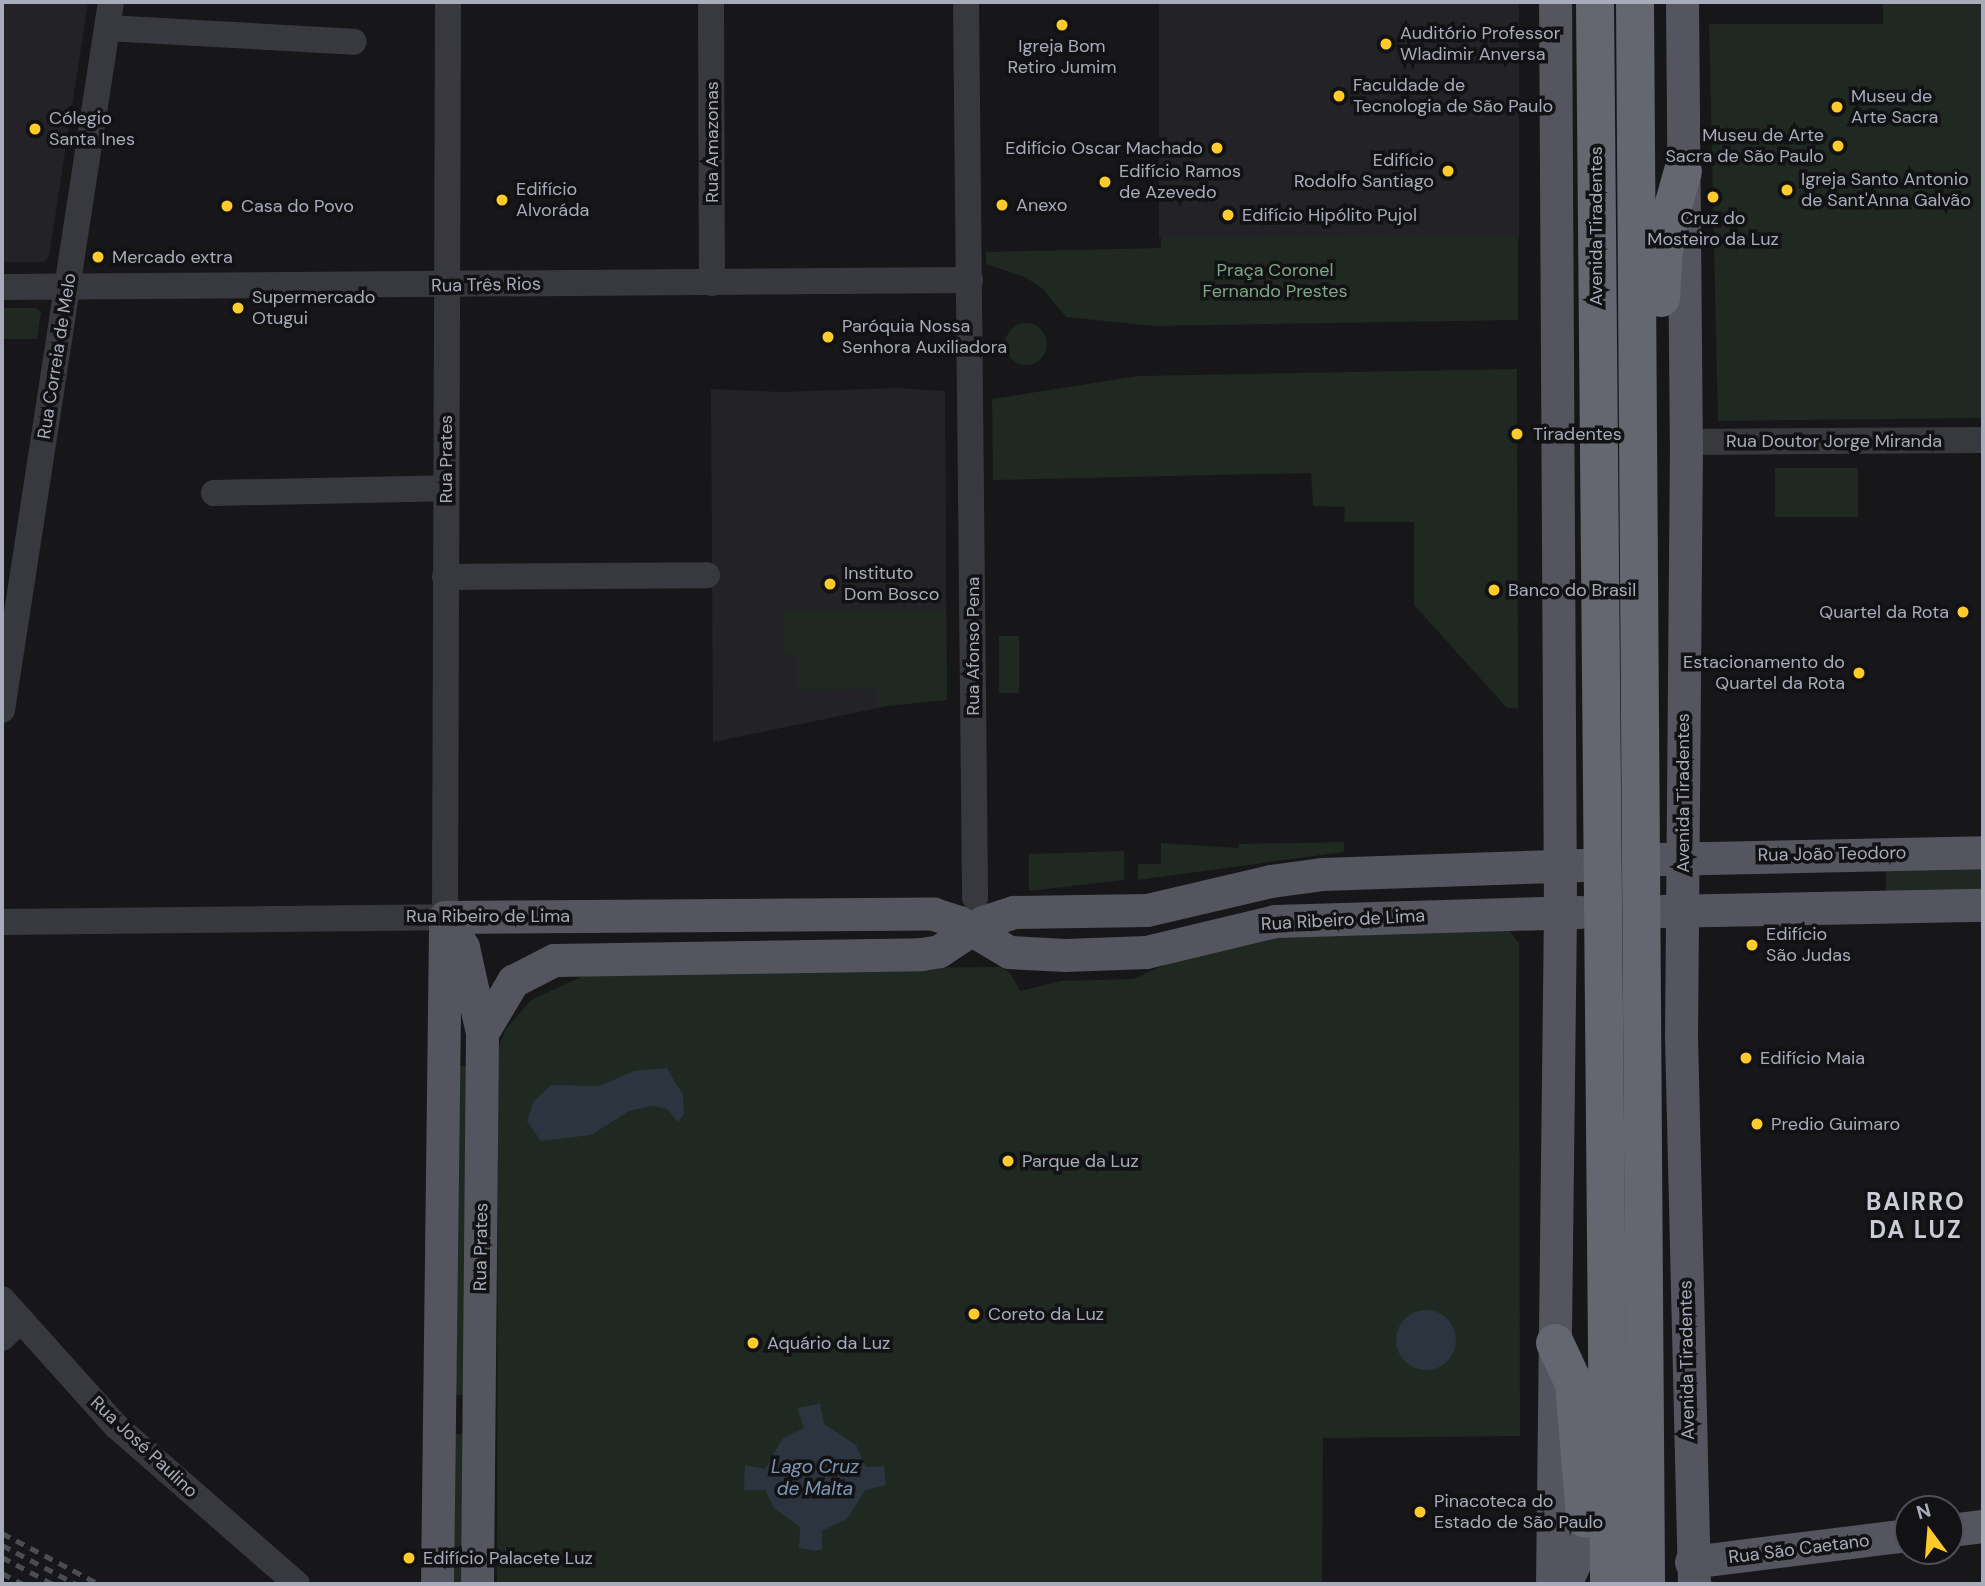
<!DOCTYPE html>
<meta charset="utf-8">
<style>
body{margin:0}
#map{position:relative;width:1985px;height:1586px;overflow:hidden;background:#171719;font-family:"DM Sans",sans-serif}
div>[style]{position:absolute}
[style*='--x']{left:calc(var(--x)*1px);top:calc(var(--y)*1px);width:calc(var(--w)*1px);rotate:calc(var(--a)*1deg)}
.built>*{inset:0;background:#232327;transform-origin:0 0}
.green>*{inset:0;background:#1f2821;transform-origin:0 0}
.round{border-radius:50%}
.water>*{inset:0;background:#2c353f}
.minor>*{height:26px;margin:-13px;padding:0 13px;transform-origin:13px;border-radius:13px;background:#38383f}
.major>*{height:33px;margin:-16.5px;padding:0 16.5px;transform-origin:16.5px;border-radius:16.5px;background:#54555e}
.highway>*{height:38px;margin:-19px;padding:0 19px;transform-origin:19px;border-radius:19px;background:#646670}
.rail>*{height:5px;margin-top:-2.5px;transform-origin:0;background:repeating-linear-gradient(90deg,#4b4c54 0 9px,transparent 0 16px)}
.dots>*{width:19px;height:19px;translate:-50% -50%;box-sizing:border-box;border:4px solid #121215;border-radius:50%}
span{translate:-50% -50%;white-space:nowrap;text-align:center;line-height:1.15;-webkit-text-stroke:7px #121215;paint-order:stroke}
.poi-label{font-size:18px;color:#a8acba}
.left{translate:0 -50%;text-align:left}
.right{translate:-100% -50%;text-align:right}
.street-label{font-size:18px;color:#a8acba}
.park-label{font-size:18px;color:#7ea684}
.water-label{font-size:19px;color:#7d97b7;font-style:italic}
.district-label{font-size:24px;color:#caccd6;font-weight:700;letter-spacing:2px}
.frame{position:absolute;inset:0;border:4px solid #a8acba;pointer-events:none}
.north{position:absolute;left:1894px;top:1495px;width:70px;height:70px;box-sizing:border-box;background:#121215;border:2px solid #4e5057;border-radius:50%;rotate:344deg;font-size:19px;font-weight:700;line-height:28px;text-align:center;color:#a8acba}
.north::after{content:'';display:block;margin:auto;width:24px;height:32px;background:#fecb2a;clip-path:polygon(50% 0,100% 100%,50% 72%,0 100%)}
</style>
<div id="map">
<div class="built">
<div style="clip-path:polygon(2px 2px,88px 2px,49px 257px,43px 262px,2px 262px)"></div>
<div style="left:1159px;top:2px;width:360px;height:236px"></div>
<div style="clip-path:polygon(898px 388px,945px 391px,947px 700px,912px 701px,713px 742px,711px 389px,782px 392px)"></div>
</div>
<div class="green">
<div style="clip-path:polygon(1883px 2px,1983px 2px,1983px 418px,1718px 421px,1709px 24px,1883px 24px)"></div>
<div style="clip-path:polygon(1518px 236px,1518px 320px,1153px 326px,1066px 317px,1043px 289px,1025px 277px,986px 264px,986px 252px,1161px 248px,1161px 238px)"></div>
<div style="clip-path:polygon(2px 308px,36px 308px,41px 312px,37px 339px,2px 339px)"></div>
<div class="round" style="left:1005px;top:323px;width:42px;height:42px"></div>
<div style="clip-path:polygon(1517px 369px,1518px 708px,1507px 708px,1414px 605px,1414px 522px,1344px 522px,1345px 507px,1313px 506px,1311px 473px,993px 480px,992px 399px,1138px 376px)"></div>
<div style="left:1775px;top:468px;width:83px;height:49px"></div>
<div style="clip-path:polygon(783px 610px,946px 610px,947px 700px,877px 707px,877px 689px,797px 690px,797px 655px,783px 654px)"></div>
<div style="left:999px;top:636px;width:20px;height:57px"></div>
<div style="clip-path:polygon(1344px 842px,1344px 852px,1138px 880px,1138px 864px,1161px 864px,1161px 843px,1238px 848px,1239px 844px)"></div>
<div style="clip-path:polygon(1124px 851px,1124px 880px,1029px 891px,1029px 854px)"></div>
<div style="left:1983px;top:866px;width:25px;height:97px;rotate:90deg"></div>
<div style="clip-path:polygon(1509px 930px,1519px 943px,1520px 1436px,1323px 1438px,1322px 1584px,497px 1584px,498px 1047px,506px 1029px,531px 1000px,587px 974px,629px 970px,1001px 967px,1011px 974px,1020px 991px,1061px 981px,1133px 979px,1183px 957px,1255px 935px)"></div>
<div style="left:453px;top:1066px;width:19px;height:329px"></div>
<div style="left:449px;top:1434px;width:20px;height:150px"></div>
</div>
<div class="water">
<div style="clip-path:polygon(667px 1068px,683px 1095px,684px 1114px,678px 1122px,667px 1109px,652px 1106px,629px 1111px,591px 1135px,541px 1141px,527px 1121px,534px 1101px,551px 1085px,600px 1086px,634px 1071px)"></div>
<div class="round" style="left:1396px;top:1310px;width:60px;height:60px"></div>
<div style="clip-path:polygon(820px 1404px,824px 1424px,856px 1445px,866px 1467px,884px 1466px,886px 1485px,865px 1490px,847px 1519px,822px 1531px,822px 1549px,816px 1551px,799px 1548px,800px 1527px,774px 1508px,765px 1490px,744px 1490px,745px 1465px,765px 1469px,783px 1438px,804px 1428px,797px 1408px)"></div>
</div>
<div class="minor">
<div style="--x:711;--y:2;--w:281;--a:89.8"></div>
<div style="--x:966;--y:2;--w:896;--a:89.42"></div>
<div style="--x:107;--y:28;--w:247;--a:3.2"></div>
<div style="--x:2;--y:287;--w:968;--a:-0.41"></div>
<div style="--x:1686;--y:442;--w:297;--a:-0.4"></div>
<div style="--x:214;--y:493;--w:232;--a:-1.2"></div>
<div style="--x:445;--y:577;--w:262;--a:-0.4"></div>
<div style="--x:2;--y:710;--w:716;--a:-81.25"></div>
<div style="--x:2;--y:922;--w:443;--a:-0.6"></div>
<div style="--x:445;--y:917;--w:915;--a:-89.81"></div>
<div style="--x:2;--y:1299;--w:171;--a:48.1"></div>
<div style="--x:116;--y:1426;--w:240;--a:41.1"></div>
<div style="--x:2;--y:1338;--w:26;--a:-43"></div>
</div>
<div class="major">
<div style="--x:1682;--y:2;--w:440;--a:89.5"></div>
<div style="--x:1686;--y:442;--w:594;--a:90.48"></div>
<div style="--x:1681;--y:1036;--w:548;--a:88.64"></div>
<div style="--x:1660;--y:859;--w:323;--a:-1.2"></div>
<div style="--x:1662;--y:911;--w:321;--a:-1.1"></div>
<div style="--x:445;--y:917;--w:489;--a:-0.4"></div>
<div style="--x:934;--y:914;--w:26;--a:18"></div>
<div style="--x:959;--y:922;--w:58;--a:31"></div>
<div style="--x:1009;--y:952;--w:56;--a:3.1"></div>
<div style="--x:1065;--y:955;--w:81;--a:-2.1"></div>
<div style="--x:1146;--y:952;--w:133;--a:-13.5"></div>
<div style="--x:1275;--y:921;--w:305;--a:-1.7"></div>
<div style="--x:445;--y:917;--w:35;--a:59"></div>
<div style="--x:463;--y:947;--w:88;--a:77.5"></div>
<div style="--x:482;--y:1033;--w:551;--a:90.52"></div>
<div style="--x:482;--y:1033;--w:61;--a:-59.2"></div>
<div style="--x:513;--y:981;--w:46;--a:-27.1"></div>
<div style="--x:554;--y:960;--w:367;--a:-0.9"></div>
<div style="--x:921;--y:954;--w:18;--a:-9"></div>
<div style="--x:939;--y:951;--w:53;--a:-33.4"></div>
<div style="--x:983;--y:922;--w:33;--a:-18"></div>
<div style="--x:1014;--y:912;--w:133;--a:-0.9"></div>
<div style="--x:1147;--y:910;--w:127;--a:-13.2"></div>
<div style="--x:1271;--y:881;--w:51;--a:-7.8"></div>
<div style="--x:1322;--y:874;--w:260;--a:-2"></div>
<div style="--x:1950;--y:1530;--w:33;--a:-7"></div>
<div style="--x:1691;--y:1562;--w:219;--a:-7.1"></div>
<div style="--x:437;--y:1584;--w:658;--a:-89.3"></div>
<div style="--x:1552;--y:1584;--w:672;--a:-89.32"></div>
<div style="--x:1560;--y:912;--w:910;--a:-90.31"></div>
<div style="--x:1565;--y:1584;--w:53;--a:-65.4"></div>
</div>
<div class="highway">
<div style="--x:1595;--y:2;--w:1582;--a:89.49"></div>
<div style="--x:1635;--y:2;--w:1582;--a:89.6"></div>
<div style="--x:1661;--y:298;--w:63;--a:-86.4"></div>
<div style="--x:1665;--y:235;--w:66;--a:-74.3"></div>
<div style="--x:1555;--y:1343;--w:45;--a:65.1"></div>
<div style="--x:1574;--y:1384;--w:135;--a:85.3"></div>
</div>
<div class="rail">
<div style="--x:2;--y:1533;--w:110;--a:27.7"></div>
<div style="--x:2;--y:1545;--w:84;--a:27.8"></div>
<div style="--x:2;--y:1557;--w:58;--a:27.9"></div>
<div style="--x:2;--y:1573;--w:24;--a:28"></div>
</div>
<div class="dots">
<div style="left:1062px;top:25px;background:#fecb2a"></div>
<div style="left:1386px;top:44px;background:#fecb2a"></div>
<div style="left:1339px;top:96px;background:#fecb2a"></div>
<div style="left:1837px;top:107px;background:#fecb2a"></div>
<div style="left:35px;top:129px;background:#fecb2a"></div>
<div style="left:1838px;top:146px;background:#fecb2a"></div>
<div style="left:1217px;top:148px;background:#fecb2a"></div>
<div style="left:1448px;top:171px;background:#fecb2a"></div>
<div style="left:1105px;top:182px;background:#fecb2a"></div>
<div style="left:1787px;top:190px;background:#fecb2a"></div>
<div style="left:1713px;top:197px;background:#fecb2a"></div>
<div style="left:502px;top:200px;background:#fecb2a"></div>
<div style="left:1002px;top:205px;background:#fecb2a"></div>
<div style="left:227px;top:206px;background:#fecb2a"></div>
<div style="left:1228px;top:215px;background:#fecb2a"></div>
<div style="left:98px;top:257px;background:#fecb2a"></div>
<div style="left:238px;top:308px;background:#fecb2a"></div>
<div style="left:828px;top:337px;background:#fecb2a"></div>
<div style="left:1517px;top:434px;background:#fecb2a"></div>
<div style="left:830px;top:584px;background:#fecb2a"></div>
<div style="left:1494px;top:590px;background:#fecb2a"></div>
<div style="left:1963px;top:612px;background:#fecb2a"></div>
<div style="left:1859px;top:673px;background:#fecb2a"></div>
<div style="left:1752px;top:945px;background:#fecb2a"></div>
<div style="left:1746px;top:1058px;background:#fecb2a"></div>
<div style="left:1757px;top:1124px;background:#fecb2a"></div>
<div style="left:1008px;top:1161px;background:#fecb2a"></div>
<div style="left:974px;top:1314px;background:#fecb2a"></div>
<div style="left:753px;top:1343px;background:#fecb2a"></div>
<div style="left:1420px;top:1512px;background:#fecb2a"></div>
<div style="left:409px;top:1558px;background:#fecb2a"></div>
</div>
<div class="poi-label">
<span class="left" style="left:1400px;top:44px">Auditório Professor<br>Wladimir Anversa</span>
<span style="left:1062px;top:57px">Igreja Bom<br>Retiro Jumim</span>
<span class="left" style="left:1353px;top:96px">Faculdade de<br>Tecnologia de São Paulo</span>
<span class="left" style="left:1851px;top:107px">Museu de<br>Arte Sacra</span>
<span class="left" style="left:49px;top:129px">Cólegio<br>Santa Ines</span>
<span class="right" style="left:1824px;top:146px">Museu de Arte<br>Sacra de São Paulo</span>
<span class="right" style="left:1203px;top:148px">Edifício Oscar Machado</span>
<span class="right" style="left:1434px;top:171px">Edifício<br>Rodolfo Santiago</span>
<span class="left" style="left:1119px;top:182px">Edifício Ramos<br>de Azevedo</span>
<span class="left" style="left:1801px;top:190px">Igreja Santo Antonio<br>de Sant'Anna Galvão</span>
<span class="left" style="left:516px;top:200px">Edifício<br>Alvoráda</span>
<span class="left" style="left:1016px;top:205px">Anexo</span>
<span class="left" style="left:241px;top:206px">Casa do Povo</span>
<span class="left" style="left:1242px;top:215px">Edifício Hipólito Pujol</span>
<span style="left:1713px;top:229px">Cruz do<br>Mosteiro da Luz</span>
<span class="left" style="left:112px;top:257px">Mercado extra</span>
<span class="left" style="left:252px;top:308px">Supermercado<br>Otugui</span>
<span class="left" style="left:842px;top:337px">Paróquia Nossa<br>Senhora Auxiliadora</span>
<span class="left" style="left:1533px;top:434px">Tiradentes</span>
<span class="left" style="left:844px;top:584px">Instituto<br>Dom Bosco</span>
<span class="left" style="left:1508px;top:590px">Banco do Brasil</span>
<span class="right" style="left:1949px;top:612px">Quartel da Rota</span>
<span class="right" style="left:1845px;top:673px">Estacionamento do<br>Quartel da Rota</span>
<span class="left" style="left:1766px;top:945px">Edifício<br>São Judas</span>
<span class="left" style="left:1760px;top:1058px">Edifício Maia</span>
<span class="left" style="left:1771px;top:1124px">Predio Guimaro</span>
<span class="left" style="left:1022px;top:1161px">Parque da Luz</span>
<span class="left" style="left:988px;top:1314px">Coreto da Luz</span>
<span class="left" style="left:767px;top:1343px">Aquário da Luz</span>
<span class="left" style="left:1434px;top:1512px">Pinacoteca do<br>Estado de São Paulo</span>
<span class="left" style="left:423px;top:1558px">Edifício Palacete Luz</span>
</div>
<div class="street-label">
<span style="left:712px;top:142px;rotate:-90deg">Rua Amazonas</span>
<span style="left:1596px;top:226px;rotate:-90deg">Avenida Tiradentes</span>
<span style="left:486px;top:285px;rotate:-1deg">Rua Três Rios</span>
<span style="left:57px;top:356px;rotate:-81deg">Rua Correia de Melo</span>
<span style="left:1834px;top:441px">Rua Doutor Jorge Miranda</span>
<span style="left:446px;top:459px;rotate:-90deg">Rua Prates</span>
<span style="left:973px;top:646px;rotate:-90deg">Rua Afonso Pena</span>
<span style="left:1683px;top:793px;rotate:-90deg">Avenida Tiradentes</span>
<span style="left:1832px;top:854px;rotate:-1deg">Rua João Teodoro</span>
<span style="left:488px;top:916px">Rua Ribeiro de Lima</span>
<span style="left:1343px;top:920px;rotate:-3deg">Rua Ribeiro de Lima</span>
<span style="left:481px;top:1247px;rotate:-89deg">Rua Prates</span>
<span style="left:1687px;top:1360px;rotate:-91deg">Avenida Tiradentes</span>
<span style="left:144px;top:1447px;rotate:43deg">Rua José Paulino</span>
<span style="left:1799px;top:1549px;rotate:-7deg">Rua São Caetano</span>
</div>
<div class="park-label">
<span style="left:1275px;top:281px">Praça Coronel<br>Fernando Prestes</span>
</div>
<div class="water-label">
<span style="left:815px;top:1478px">Lago Cruz<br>de Malta</span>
</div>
<div class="district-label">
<span style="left:1916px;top:1216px">BAIRRO<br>DA LUZ</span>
</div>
<div class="frame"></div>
<div class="north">N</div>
</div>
